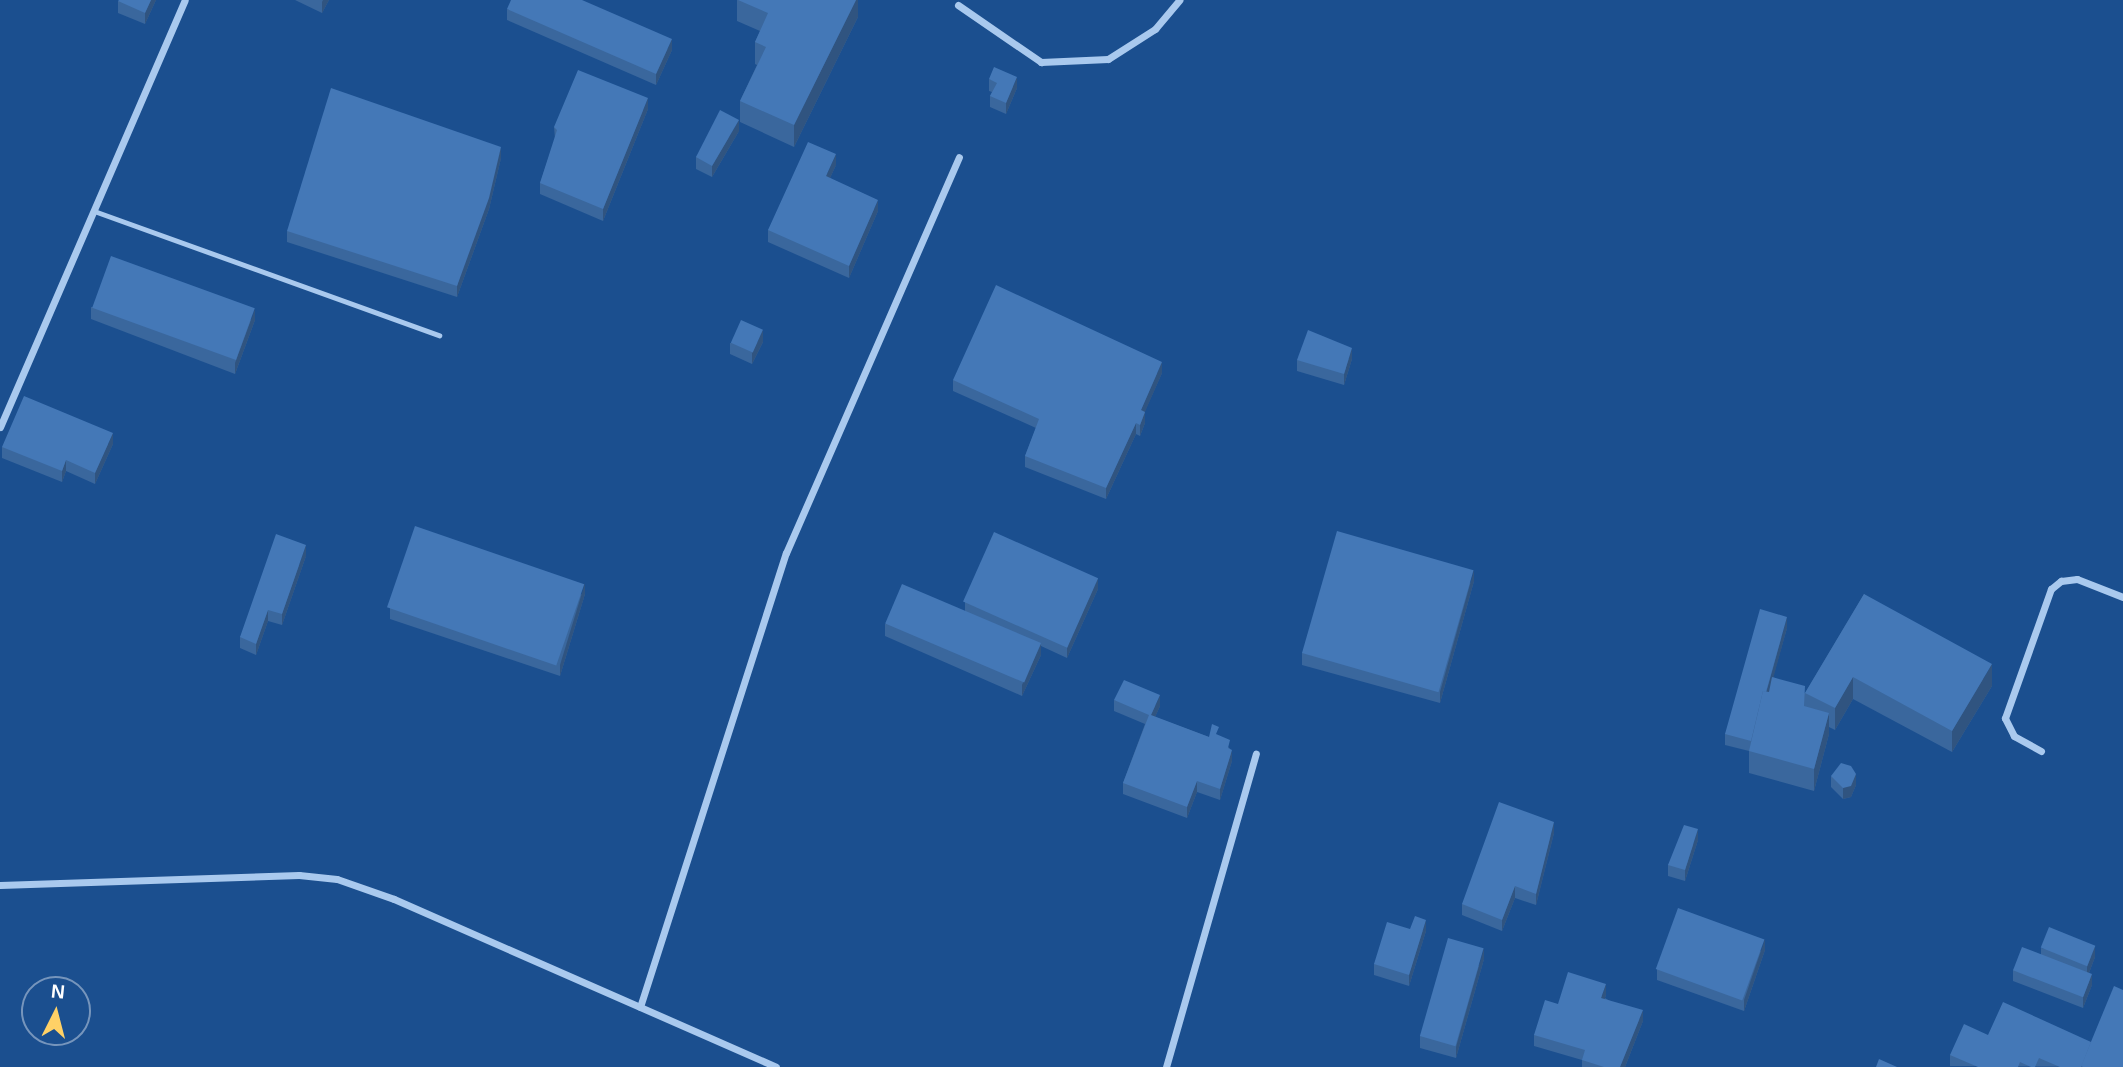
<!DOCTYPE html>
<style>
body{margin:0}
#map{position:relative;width:2123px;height:1067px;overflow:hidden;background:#1b4f8f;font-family:Arial,sans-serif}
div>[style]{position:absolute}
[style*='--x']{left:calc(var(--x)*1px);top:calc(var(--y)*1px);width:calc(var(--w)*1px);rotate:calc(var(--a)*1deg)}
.lane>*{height:5px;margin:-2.5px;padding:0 2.5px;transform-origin:2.5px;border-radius:2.5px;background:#a9c9ee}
.street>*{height:7px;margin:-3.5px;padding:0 3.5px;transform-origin:3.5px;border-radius:3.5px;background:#a9c9ee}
.wall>*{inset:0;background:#3a679d}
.shaded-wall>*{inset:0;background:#305480}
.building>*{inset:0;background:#4478b7;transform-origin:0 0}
span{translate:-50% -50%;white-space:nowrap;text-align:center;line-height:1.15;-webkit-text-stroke:5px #1b4f8f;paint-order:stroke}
.north{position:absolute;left:21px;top:976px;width:70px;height:70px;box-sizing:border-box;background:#1b4f8f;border:2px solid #7695bc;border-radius:50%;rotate:6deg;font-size:19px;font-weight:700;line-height:28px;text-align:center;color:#fff}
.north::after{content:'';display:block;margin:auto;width:24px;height:32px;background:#ffd166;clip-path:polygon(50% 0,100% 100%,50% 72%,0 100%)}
</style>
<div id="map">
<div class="lane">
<div style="--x:94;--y:211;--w:367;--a:19.8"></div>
</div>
<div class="street">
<div style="--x:958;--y:5;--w:101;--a:34.5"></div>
<div style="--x:1041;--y:62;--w:67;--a:-2.6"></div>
<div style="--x:1108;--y:59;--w:56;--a:-32.6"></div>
<div style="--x:1155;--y:29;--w:38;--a:-50"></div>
<div style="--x:0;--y:427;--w:465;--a:-66.6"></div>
<div style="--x:2041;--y:751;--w:31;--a:-151"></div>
<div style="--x:2014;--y:736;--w:20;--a:-117"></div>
<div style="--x:2005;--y:718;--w:137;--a:-70.4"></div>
<div style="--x:2051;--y:589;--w:13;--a:-39"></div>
<div style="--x:2061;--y:581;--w:16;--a:-7"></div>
<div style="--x:2077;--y:579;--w:49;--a:21.4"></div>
<div style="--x:0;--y:885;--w:299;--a:-1.9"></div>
<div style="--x:299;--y:875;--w:38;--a:6"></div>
<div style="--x:337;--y:879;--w:60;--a:19.3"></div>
<div style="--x:394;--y:899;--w:417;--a:23.7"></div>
<div style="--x:640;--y:1007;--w:477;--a:-72.2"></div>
<div style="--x:786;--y:553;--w:432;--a:-66.4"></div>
<div style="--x:1166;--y:1067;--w:326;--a:-74"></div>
</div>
<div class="wall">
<div style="clip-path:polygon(156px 0,145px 24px,118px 13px,118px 1px)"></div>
<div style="clip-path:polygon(295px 0,329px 0,322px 13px)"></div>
<div style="clip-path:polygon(737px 0,858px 0,858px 17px,794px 147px,740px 122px,740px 101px,757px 65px,755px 64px,755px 42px,760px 31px,737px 21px)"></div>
<div style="clip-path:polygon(507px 9px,672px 50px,656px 85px,507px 20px)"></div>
<div style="clip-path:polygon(989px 79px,1017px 88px,1006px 114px,990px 107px,990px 96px,992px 92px,989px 91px)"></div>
<div style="clip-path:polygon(648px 109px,603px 221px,540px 194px,540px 183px,555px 139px,554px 127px)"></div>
<div style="clip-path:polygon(739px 131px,712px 177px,696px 169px,696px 157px)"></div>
<div style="clip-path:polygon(501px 158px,489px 209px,457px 297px,287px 242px,287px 231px)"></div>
<div style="clip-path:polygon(836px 165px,830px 178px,878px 211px,849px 278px,768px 242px,768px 230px)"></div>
<div style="clip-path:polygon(91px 307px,255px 320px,235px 374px,91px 319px)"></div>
<div style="clip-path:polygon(763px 342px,752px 364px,730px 354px,730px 343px)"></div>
<div style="clip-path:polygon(1352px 359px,1344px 385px,1297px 371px,1297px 360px)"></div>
<div style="clip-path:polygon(1162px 373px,1145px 411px,1145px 423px,1140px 436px,1136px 434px,1106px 499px,1025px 467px,1025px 456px,1036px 428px,953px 391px,953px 380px)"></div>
<div style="clip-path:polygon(113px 444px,95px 484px,66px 471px,62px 482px,2px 458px,2px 447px)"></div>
<div style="clip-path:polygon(306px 556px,282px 625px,268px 621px,256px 655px,240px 648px,240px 637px)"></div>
<div style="clip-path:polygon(1474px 581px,1440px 703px,1302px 665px,1302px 653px)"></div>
<div style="clip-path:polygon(1098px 589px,1067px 658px,1041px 646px,1041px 655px,1022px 696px,885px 636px,885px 624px,965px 611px,965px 602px)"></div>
<div style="clip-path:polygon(585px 594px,560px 676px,390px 619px,390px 608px)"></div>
<div style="clip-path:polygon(1864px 594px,1992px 686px,1952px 752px,1853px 699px,1835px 730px,1829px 727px,1829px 734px,1814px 791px,1749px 773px,1749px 751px,1725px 745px,1725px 734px,1787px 628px,1773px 677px,1805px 693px)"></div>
<div style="clip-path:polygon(1114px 700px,1160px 706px,1155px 717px,1209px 737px,1219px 736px,1230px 749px,1232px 761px,1220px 800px,1197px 792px,1187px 818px,1123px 794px,1123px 783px,1145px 724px,1114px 711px)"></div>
<div style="clip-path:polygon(1831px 776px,1856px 785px,1851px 797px,1843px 799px,1831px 787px)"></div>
<div style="clip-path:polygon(1554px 833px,1536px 905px,1515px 898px,1502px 931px,1462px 915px,1462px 904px)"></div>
<div style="clip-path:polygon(1698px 840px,1685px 881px,1668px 876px,1668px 865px)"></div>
<div style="clip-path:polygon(1410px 929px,1426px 931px,1409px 986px,1374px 975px,1374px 964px)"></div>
<div style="clip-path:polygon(2041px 948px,2095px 957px,2089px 973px,2092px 985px,2083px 1008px,2013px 981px,2013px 970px,2041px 955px)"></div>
<div style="clip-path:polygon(1765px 950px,1744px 1011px,1657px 980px,1657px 969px)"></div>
<div style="clip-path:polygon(1484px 959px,1456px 1058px,1420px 1048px,1420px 1036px)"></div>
<div style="clip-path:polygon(1606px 995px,1605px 998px,1643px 1021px,1625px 1067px,1582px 1067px,1582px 1060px,1534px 1046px,1534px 1035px,1558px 1004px)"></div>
<div style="clip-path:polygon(1988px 1035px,2091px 1042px,2123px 1067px,1950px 1066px,1950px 1055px)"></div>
</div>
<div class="shaded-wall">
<div style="clip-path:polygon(151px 0,156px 0,145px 24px,145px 13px)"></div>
<div style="clip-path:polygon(323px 0,329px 0,322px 13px,322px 2px)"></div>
<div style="clip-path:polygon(856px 0,858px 0,858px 17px,794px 147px,794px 125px)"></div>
<div style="clip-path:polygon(672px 39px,672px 50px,656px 85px,656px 74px)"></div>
<div style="clip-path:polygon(1017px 77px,1017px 88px,1006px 114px,1006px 103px)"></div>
<div style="clip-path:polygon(648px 98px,648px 109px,603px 221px,603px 209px)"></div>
<div style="clip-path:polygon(739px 120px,739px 131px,712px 177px,712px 166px)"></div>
<div style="clip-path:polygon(501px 147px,501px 158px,489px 209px,457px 297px,457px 286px)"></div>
<div style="clip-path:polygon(836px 154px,836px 165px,826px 187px,826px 176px)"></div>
<div style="clip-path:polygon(878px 200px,878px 211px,849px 278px,849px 266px)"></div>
<div style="clip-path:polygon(255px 309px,255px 320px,235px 374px,235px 363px)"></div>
<div style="clip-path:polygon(763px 330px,763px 342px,752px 364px,752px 353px)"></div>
<div style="clip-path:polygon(1352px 348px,1352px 359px,1344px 385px,1344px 374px)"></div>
<div style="clip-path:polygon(1162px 362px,1162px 373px,1141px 421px,1141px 410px)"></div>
<div style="clip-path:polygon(1145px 412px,1145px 423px,1140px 436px,1140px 425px)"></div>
<div style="clip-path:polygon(1136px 423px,1136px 434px,1106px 499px,1106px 488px)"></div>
<div style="clip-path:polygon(113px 433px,113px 444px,95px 484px,95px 473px)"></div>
<div style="clip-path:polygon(66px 460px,66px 471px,62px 482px,62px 471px)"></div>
<div style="clip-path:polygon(306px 545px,306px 556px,282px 625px,282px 614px)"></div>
<div style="clip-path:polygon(1474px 570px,1474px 581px,1440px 703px,1440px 692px)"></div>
<div style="clip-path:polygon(1098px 578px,1098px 589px,1067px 658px,1067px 647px)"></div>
<div style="clip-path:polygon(585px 583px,585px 594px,560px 676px,560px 665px)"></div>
<div style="clip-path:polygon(268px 610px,268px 621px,256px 655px,256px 644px)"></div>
<div style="clip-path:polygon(1787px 617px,1787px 628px,1753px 752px,1753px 741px)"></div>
<div style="clip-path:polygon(1041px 644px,1041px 655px,1022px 696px,1022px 685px)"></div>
<div style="clip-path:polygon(1992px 664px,1992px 686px,1952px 752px,1952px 731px)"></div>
<div style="clip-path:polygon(1853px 677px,1853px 699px,1835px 730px,1835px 708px)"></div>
<div style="clip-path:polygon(1160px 695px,1160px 706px,1151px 726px,1151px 715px)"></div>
<div style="clip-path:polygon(1829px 713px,1829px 734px,1814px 791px,1814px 769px)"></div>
<div style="clip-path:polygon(1232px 750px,1232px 761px,1220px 800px,1220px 789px)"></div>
<div style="clip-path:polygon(1856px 774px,1856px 785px,1851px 797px,1843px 799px,1843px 788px)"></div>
<div style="clip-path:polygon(1197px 781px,1197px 792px,1187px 818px,1187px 807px)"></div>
<div style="clip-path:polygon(1554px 822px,1554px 833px,1536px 905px,1536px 894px)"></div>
<div style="clip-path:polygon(1698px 829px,1698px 840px,1685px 881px,1685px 870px)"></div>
<div style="clip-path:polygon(1515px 886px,1515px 898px,1502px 931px,1502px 920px)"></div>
<div style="clip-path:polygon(1426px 920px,1426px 931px,1409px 986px,1409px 975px)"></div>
<div style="clip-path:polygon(1765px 939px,1765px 950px,1744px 1011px,1744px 1000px)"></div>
<div style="clip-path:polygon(2095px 946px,2095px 957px,2087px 978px,2087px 967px)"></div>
<div style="clip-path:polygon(1484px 948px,1484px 959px,1456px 1058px,1456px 1047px)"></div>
<div style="clip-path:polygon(2092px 974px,2092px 985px,2083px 1008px,2083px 997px)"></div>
<div style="clip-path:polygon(1606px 984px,1606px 995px,1601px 1009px,1601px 998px)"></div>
<div style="clip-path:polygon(1643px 1010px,1643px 1021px,1625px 1067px,1620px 1067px)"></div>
</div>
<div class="building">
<div style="clip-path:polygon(119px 0,151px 0,145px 13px,118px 1px)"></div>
<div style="clip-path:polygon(511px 0,582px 0,672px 39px,656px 74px,507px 9px)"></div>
<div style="clip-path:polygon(738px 0,856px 0,794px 125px,740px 101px,766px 47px,755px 42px,768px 13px)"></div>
<div style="clip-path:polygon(994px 67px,1017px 77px,1006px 103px,990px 96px,997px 83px,989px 79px)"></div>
<div style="clip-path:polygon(578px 70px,648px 98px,603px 209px,540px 183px,557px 130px,554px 127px)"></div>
<div style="clip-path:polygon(331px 88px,501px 147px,489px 198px,457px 286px,287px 231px)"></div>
<div style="clip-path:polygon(720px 110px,739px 120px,712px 166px,696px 157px)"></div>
<div style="clip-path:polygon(808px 142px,836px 154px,826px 176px,878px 200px,849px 266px,768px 230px)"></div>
<div style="left:111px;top:256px;width:153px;height:55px;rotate:20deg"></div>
<div style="clip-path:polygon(996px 285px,1162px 362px,1141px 410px,1145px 412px,1140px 425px,1136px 423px,1106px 488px,1025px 456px,1039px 419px,953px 380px)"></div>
<div style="left:741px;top:320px;width:24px;height:25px;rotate:24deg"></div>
<div style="clip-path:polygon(1308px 330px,1352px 348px,1344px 374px,1297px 360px)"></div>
<div style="clip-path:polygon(24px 396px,113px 433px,95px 473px,66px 460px,62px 471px,2px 447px)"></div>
<div style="left:415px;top:526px;width:179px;height:86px;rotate:19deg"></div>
<div style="left:1337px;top:531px;width:142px;height:127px;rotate:16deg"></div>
<div style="left:994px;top:532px;width:114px;height:76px;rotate:24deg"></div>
<div style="clip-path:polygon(276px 534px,306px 545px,282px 614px,268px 610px,256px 644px,240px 637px)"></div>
<div style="left:902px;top:584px;width:151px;height:43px;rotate:23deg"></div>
<div style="clip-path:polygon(1864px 594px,1992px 664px,1952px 731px,1853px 677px,1835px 708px,1805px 693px)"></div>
<div style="clip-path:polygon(1760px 609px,1787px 617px,1766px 692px,1763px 691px,1751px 741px,1725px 734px)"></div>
<div style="clip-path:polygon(1772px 677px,1805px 686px,1804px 706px,1829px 713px,1814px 769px,1749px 751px,1763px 691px,1769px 692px)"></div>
<div style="clip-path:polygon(1124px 680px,1160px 695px,1151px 715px,1209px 737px,1212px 724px,1219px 727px,1216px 734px,1230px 740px,1228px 748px,1232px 750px,1220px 789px,1197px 781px,1187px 807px,1123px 783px,1149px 715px,1114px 700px)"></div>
<div style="clip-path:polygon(1841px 763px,1851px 766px,1856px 774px,1851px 786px,1843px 788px,1831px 776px)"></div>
<div style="clip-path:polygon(1499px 802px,1554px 822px,1536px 894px,1515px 886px,1502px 920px,1462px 904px)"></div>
<div style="clip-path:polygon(1684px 825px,1698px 829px,1685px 870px,1668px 865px)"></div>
<div style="left:1678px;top:908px;width:92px;height:65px;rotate:20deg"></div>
<div style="clip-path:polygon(1415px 916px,1426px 920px,1409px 975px,1374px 964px,1387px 922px,1410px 929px)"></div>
<div style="left:2049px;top:927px;width:50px;height:22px;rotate:22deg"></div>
<div style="left:1448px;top:938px;width:37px;height:102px;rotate:16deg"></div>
<div style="left:2022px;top:947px;width:75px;height:25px;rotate:21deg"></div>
<div style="clip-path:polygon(1568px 972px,1606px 984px,1601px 998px,1643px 1010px,1620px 1067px,1604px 1067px,1582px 1060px,1585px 1050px,1534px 1035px,1545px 1000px,1558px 1004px)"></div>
<div style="clip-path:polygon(2114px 986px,2123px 990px,2123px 1067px,2083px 1067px,2081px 1066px)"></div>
<div style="clip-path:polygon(2003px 1002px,2091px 1042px,2081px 1067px,2060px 1067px,2039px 1058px,2035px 1067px,2031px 1067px,2020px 1062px,2018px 1067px,1978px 1067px,1950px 1055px,1964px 1024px,1988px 1035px)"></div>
<div style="clip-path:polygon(1879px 1059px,1897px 1067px,1876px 1067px)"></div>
</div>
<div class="north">N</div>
</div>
